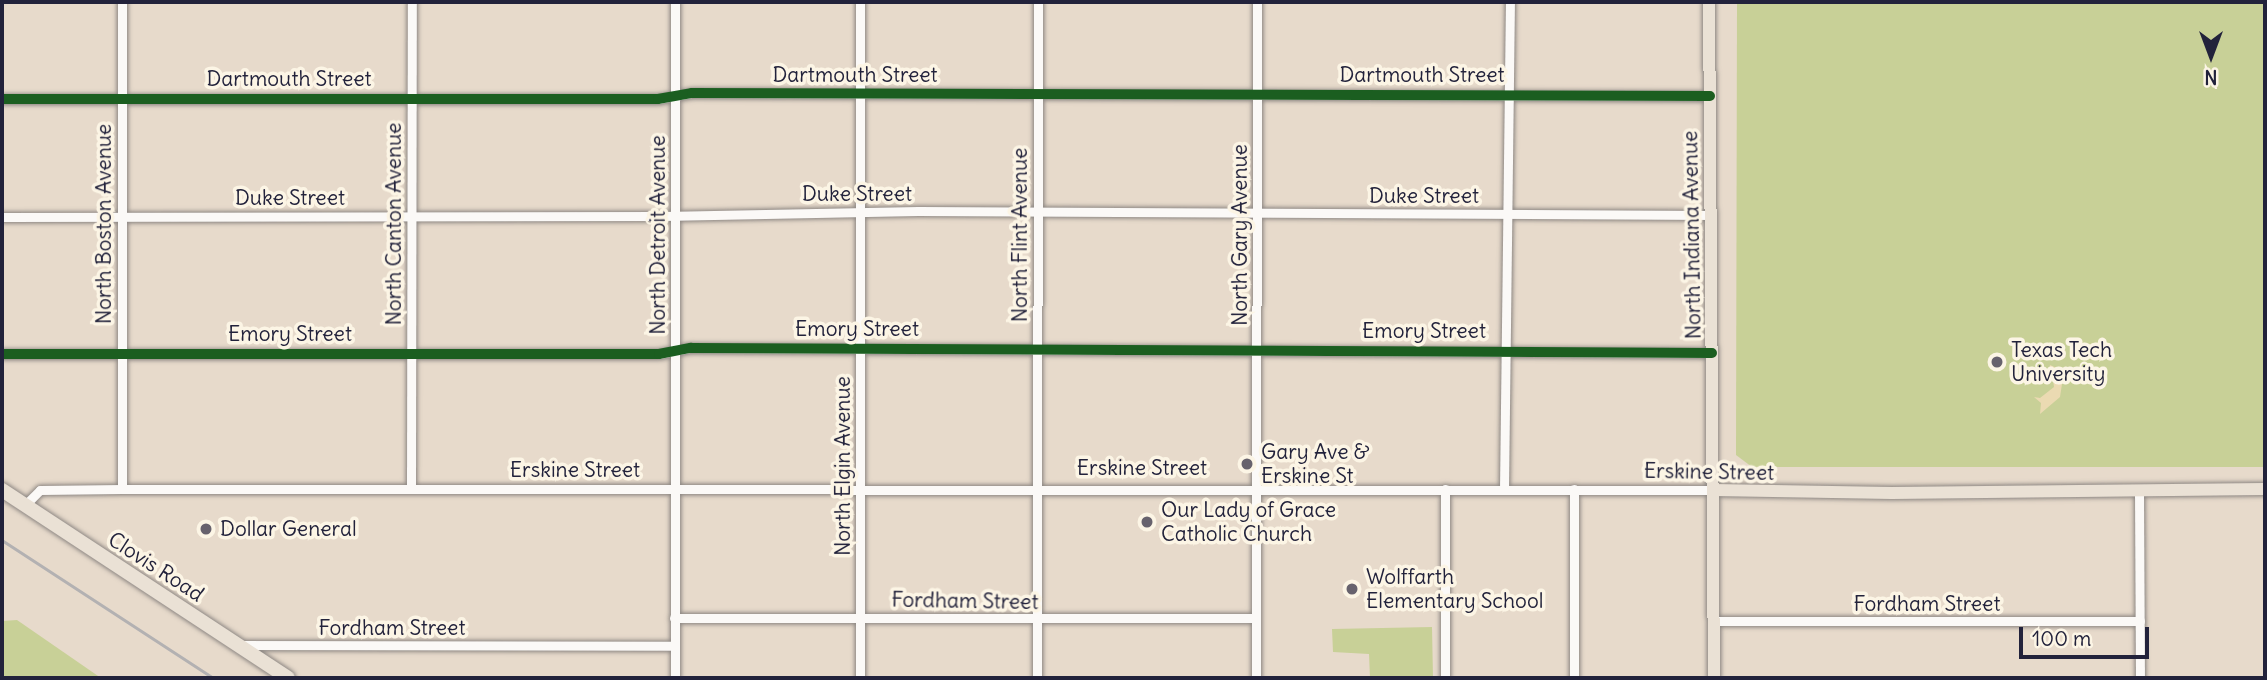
<!DOCTYPE html>
<style>
body{margin:0}
#map{position:relative;width:2267px;height:680px;overflow:hidden;background:#e7dacb;font-family:Delius,sans-serif}
div>[style]{position:absolute}
[style*='--x']{left:calc(var(--x)*1px);top:calc(var(--y)*1px);width:calc(var(--w)*1px);rotate:calc(var(--a)*1deg)}
.green>*{inset:0;background:#c8d097}
.sand>*{inset:0;background:#ebdab2}
.roads{filter:drop-shadow(0 0 2px #8e8884) drop-shadow(0 0 2px #8e8884)}
.minor>*{height:9px;margin:-4.5px;padding:0 4.5px;transform-origin:4.5px;border-radius:4.5px;background:#fbf9f7}
.major>*{height:12px;margin:-6px;padding:0 6px;transform-origin:6px;border-radius:6px;background:#eae1d5}
.highway>*{height:14px;margin:-7px;padding:0 7px;transform-origin:7px;border-radius:7px;background:#eae1d5}
.rail>*{height:2.5px;margin:-1.25px;padding:0 1.25px;transform-origin:1.25px;border-radius:1.25px;background:#b3b1b2}
.cycleway>*{height:10px;margin:-5px;padding:0 5px;transform-origin:5px;border-radius:5px;background:#1b5e20}
.dots>*{width:19px;height:19px;translate:-50% -50%;box-sizing:border-box;border:4px solid #fcf5e5;border-radius:50%}
span{translate:-50% -50%;white-space:nowrap;text-align:center;line-height:1.15;-webkit-text-stroke:7px #fcf5e5;paint-order:stroke}
.street-label{font-size:21px;color:#22223b}
.poi-label{font-size:21px;color:#22223b}
.left{translate:0 -50%;text-align:left}
.frame{position:absolute;inset:0;border:4px solid #22223b;pointer-events:none}
.north{position:absolute;left:2176px;top:21px;width:70px;height:70px;-webkit-text-stroke:5px #fcf5e5;paint-order:stroke;rotate:180deg;font-size:19px;font-weight:700;line-height:28px;text-align:center;color:#22223b}
.north::after{content:'';display:block;margin:auto;width:24px;height:32px;background:#22223b;clip-path:polygon(50% 0,100% 100%,50% 72%,0 100%)}
.scale{position:absolute;left:2019px;top:627px;width:130px;height:32px;box-sizing:border-box;border:4px solid #22223b;border-top:0;padding-left:9px;font-size:21px;line-height:24px;white-space:nowrap;color:#22223b;-webkit-text-stroke:5px #fcf5e5;paint-order:stroke}
</style>
<div id="map">
<div class="green">
<div style="clip-path:polygon(1737px 2px,2265px 2px,2265px 467px,1752px 467px,1736px 455px)"></div>
<div style="clip-path:polygon(17px 620px,101px 678px,2px 678px,2px 621px)"></div>
<div style="clip-path:polygon(1432px 627px,1433px 678px,1370px 678px,1369px 654px,1333px 652px,1332px 629px)"></div>
</div>
<div class="sand">
<div style="clip-path:polygon(2050px 365px,2070px 374px,2062px 384px,2060px 397px,2040px 414px,2041px 403px,2034px 397px,2040px 398px,2054px 387px,2053px 380px,2038px 383px,2048px 376px)"></div>
</div>
<div class="roads">
<div class="minor">
<div style="--x:122;--y:2;--w:487;--a:90"></div>
<div style="--x:860;--y:2;--w:676;--a:90"></div>
<div style="--x:2;--y:99;--w:656;--a:0"></div>
<div style="--x:658;--y:99;--w:35;--a:-10"></div>
<div style="--x:692;--y:93;--w:1018;--a:0.17"></div>
<div style="--x:2;--y:217;--w:661;--a:-0.09"></div>
<div style="--x:663;--y:216;--w:255;--a:-1.1"></div>
<div style="--x:918;--y:211;--w:794;--a:0.29"></div>
<div style="--x:2;--y:354;--w:657;--a:0"></div>
<div style="--x:659;--y:354;--w:33;--a:-11"></div>
<div style="--x:691;--y:348;--w:1021;--a:0.28"></div>
<div style="--x:411;--y:489;--w:487;--a:-89.9"></div>
<div style="--x:1445;--y:489;--w:189;--a:90"></div>
<div style="--x:1504;--y:489;--w:487;--a:-89.3"></div>
<div style="--x:2139;--y:492;--w:186;--a:89.7"></div>
<div style="--x:25;--y:505;--w:21;--a:-45"></div>
<div style="--x:40;--y:490;--w:82;--a:-0.7"></div>
<div style="--x:122;--y:489;--w:1591;--a:0.04"></div>
<div style="--x:674;--y:618;--w:582;--a:0"></div>
<div style="--x:1713;--y:621;--w:427;--a:0"></div>
<div style="--x:242;--y:645;--w:432;--a:0.1"></div>
<div style="--x:675;--y:678;--w:676;--a:-90"></div>
<div style="--x:1037;--y:678;--w:676;--a:-89.92"></div>
<div style="--x:1256;--y:678;--w:676;--a:-89.92"></div>
<div style="--x:1574;--y:678;--w:189;--a:-90"></div>
</div>
<div class="major">
<div style="--x:1709;--y:2;--w:676;--a:89.58"></div>
<div style="--x:1713;--y:490;--w:179;--a:1"></div>
<div style="--x:1892;--y:493;--w:373;--a:-0.6"></div>
</div>
<div class="highway">
<div style="--x:2;--y:490;--w:342;--a:33.3"></div>
</div>
</div>
<div class="rail">
<div style="--x:2;--y:540;--w:253;--a:33.1"></div>
</div>
<div class="cycleway">
<div style="--x:2;--y:99;--w:656;--a:0"></div>
<div style="--x:658;--y:99;--w:35;--a:-10"></div>
<div style="--x:692;--y:93;--w:1018;--a:0.17"></div>
<div style="--x:2;--y:354;--w:657;--a:0"></div>
<div style="--x:659;--y:354;--w:33;--a:-11"></div>
<div style="--x:691;--y:348;--w:1021;--a:0.28"></div>
</div>
<div class="dots">
<div style="left:1997px;top:362px;background:#67626d"></div>
<div style="left:1247px;top:464px;background:#67626d"></div>
<div style="left:1147px;top:522px;background:#67626d"></div>
<div style="left:206px;top:529px;background:#67626d"></div>
<div style="left:1352px;top:589px;background:#67626d"></div>
</div>
<div class="street-label">
<span style="left:855px;top:75px">Dartmouth Street</span>
<span style="left:1422px;top:75px">Dartmouth Street</span>
<span style="left:289px;top:79px">Dartmouth Street</span>
<span style="left:857px;top:194px">Duke Street</span>
<span style="left:1424px;top:196px">Duke Street</span>
<span style="left:290px;top:198px">Duke Street</span>
<span style="left:104px;top:224px;rotate:-90deg">North Boston Avenue</span>
<span style="left:394px;top:224px;rotate:-90deg">North Canton Avenue</span>
<span style="left:658px;top:235px;rotate:-90deg">North Detroit Avenue</span>
<span style="left:1020px;top:235px;rotate:-90deg">North Flint Avenue</span>
<span style="left:1240px;top:235px;rotate:-90deg">North Gary Avenue</span>
<span style="left:1692px;top:235px;rotate:-91deg">North Indiana Avenue</span>
<span style="left:857px;top:329px">Emory Street</span>
<span style="left:1424px;top:331px">Emory Street</span>
<span style="left:290px;top:334px">Emory Street</span>
<span style="left:843px;top:466px;rotate:-90deg">North Elgin Avenue</span>
<span style="left:1142px;top:468px">Erskine Street</span>
<span style="left:575px;top:470px">Erskine Street</span>
<span style="left:1709px;top:472px;rotate:1deg">Erskine Street</span>
<span style="left:156px;top:567px;rotate:33deg">Clovis Road</span>
<span style="left:965px;top:601px;rotate:1deg">Fordham Street</span>
<span style="left:1927px;top:604px">Fordham Street</span>
<span style="left:392px;top:628px">Fordham Street</span>
</div>
<div class="poi-label">
<span class="left" style="left:2011px;top:362px">Texas Tech<br>University</span>
<span class="left" style="left:1261px;top:464px">Gary Ave &amp;<br>Erskine St</span>
<span class="left" style="left:1161px;top:522px">Our Lady of Grace<br>Catholic Church</span>
<span class="left" style="left:220px;top:529px">Dollar General</span>
<span class="left" style="left:1366px;top:589px">Wolffarth<br>Elementary School</span>
</div>
<div class="frame"></div>
<div class="north">N</div>
<div class="scale">100 m</div>
</div>
